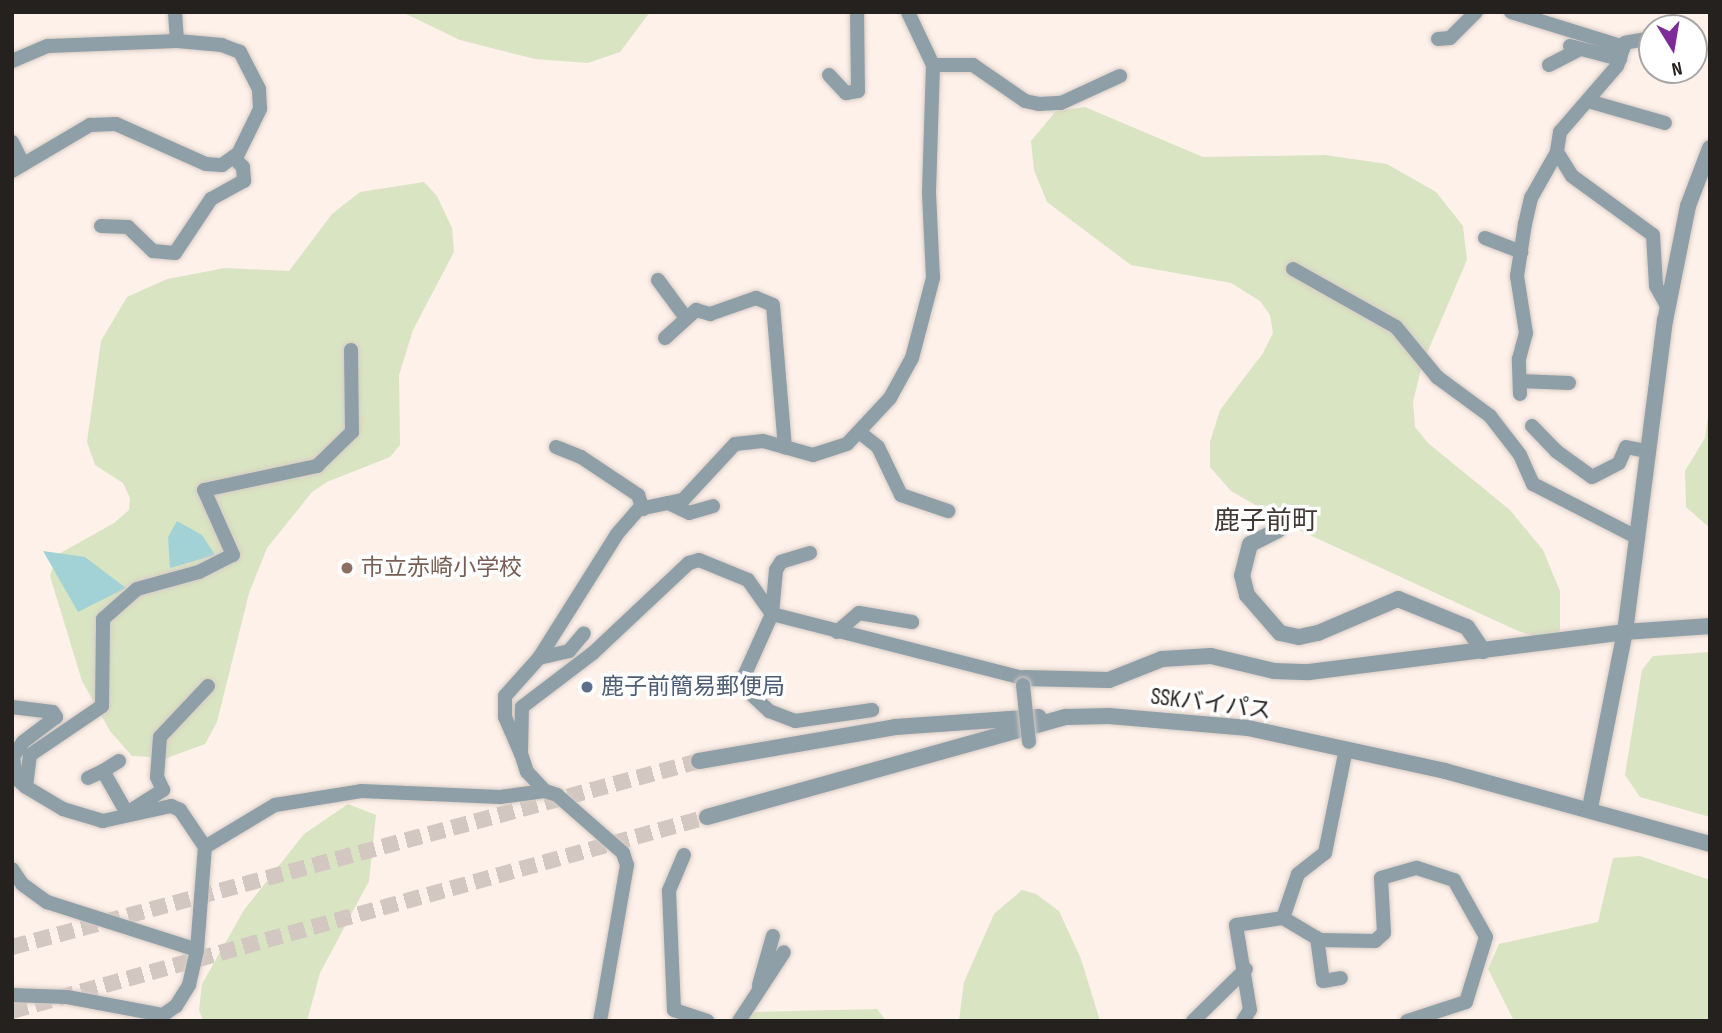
<!DOCTYPE html>
<meta charset="utf-8">
<style>
body{margin:0}
#map{position:relative;width:1722px;height:1033px;overflow:hidden;background:#fef1ea;font-family:"Sofia Sans Condensed","Noto Sans JP",sans-serif}
div>[style]{position:absolute}
[style*='--x']{left:calc(var(--x)*1px);top:calc(var(--y)*1px);width:calc(var(--w)*1px);rotate:calc(var(--a)*1deg)}
.green>*{inset:0;background:#d9e4c2}
.water>*{inset:0;background:#a2d2d6}
.tertiary-tunnel>*{height:16px;margin-top:-8px;transform-origin:0;background:repeating-linear-gradient(90deg,#d3c7c1 0 16px,transparent 0 24px)}
.roads{filter:drop-shadow(0 0 2px #d7ccc5) drop-shadow(0 0 2px #d7ccc5)}
.minor>*{height:14px;margin:-7px;padding:0 7px;transform-origin:7px;border-radius:7px;background:#8f9fa8}
.tertiary>*{height:16px;margin:-8px;padding:0 8px;transform-origin:8px;border-radius:8px;background:#8f9fa8}
.bridges{filter:drop-shadow(0 0 2px #d7ccc5) drop-shadow(0 0 2px #d7ccc5)}
.minor-bridge>*{height:14px;margin:-7px;padding:0 7px;transform-origin:7px;border-radius:7px;background:#8f9fa8}
.dots>*{width:19px;height:19px;translate:-50% -50%;box-sizing:border-box;border:4px solid #fff;border-radius:50%}
span{translate:-50% -50%;white-space:nowrap;text-align:center;line-height:1.15;-webkit-text-stroke:7px #fff;paint-order:stroke}
.education-label{font-size:23px;color:#785e54}
.left{translate:0 -50%;text-align:left}
.service-label{font-size:23px;color:#4e5e75}
.street-label{font-size:23px;color:#25211e}
.quarter-label{font-size:26px;color:#423833}
.frame{position:absolute;inset:0;border:14px solid #25211e;pointer-events:none}
.north{position:absolute;left:1638px;top:14px;width:70px;height:70px;box-sizing:border-box;background:#fff;border:2px solid #a8a6a5;border-radius:50%;rotate:169deg;font-size:19px;font-weight:700;line-height:28px;text-align:center;color:#25211e}
.north::after{content:'';display:block;margin:auto;width:24px;height:32px;background:#7e2b9a;clip-path:polygon(50% 0,100% 100%,50% 72%,0 100%)}
</style>
<div id="map">
<div class="green">
<div style="clip-path:polygon(402px 12px,650px 12px,620px 52px,588px 63px,535px 59px,460px 40px)"></div>
<div style="clip-path:polygon(1085px 107px,1203px 157px,1325px 155px,1387px 164px,1436px 192px,1463px 226px,1467px 260px,1422px 365px,1413px 402px,1415px 427px,1428px 443px,1510px 510px,1543px 550px,1560px 591px,1560px 630px,1550px 641px,1518px 631px,1301px 531px,1231px 491px,1210px 467px,1210px 442px,1220px 410px,1263px 353px,1273px 333px,1270px 315px,1260px 301px,1231px 283px,1131px 265px,1047px 202px,1034px 170px,1031px 141px,1056px 111px)"></div>
<div style="clip-path:polygon(424px 182px,437px 196px,452px 228px,454px 252px,413px 330px,399px 375px,400px 445px,390px 457px,327px 482px,312px 492px,267px 548px,249px 593px,217px 722px,205px 744px,167px 758px,132px 756px,110px 731px,82px 681px,50px 576px,57px 555px,114px 523px,129px 510px,130px 498px,123px 483px,95px 465px,87px 442px,101px 341px,127px 297px,167px 279px,225px 268px,289px 271px,332px 214px,360px 192px)"></div>
<div style="clip-path:polygon(1710px 401px,1710px 528px,1686px 507px,1685px 471px,1705px 438px)"></div>
<div style="clip-path:polygon(1710px 652px,1710px 817px,1640px 797px,1625px 775px,1642px 670px,1653px 656px)"></div>
<div style="clip-path:polygon(348px 804px,376px 815px,369px 881px,320px 973px,307px 1021px,203px 1021px,199px 1010px,202px 984px,244px 910px,304px 834px)"></div>
<div style="clip-path:polygon(1640px 856px,1710px 880px,1710px 1021px,1514px 1021px,1488px 969px,1499px 944px,1598px 922px,1613px 858px)"></div>
<div style="clip-path:polygon(1022px 890px,1036px 894px,1059px 911px,1081px 959px,1100px 1021px,959px 1021px,964px 982px,994px 914px)"></div>
<div style="clip-path:polygon(877px 1009px,886px 1021px,741px 1021px,756px 1012px)"></div>
</div>
<div class="water">
<div style="clip-path:polygon(177px 521px,202px 535px,215px 555px,170px 568px,168px 537px)"></div>
<div style="clip-path:polygon(43px 551px,85px 557px,126px 588px,78px 612px)"></div>
</div>
<div class="tertiary-tunnel">
<div style="--x:12;--y:947;--w:712;--a:-15.15"></div>
<div style="--x:12;--y:1011;--w:722;--a:-15.6"></div>
</div>
<div class="roads">
<div class="minor">
<div style="--x:1511;--y:12;--w:118;--a:17.2"></div>
<div style="--x:1652;--y:38;--w:27;--a:170"></div>
<div style="--x:1625;--y:43;--w:24;--a:109"></div>
<div style="--x:1617;--y:66;--w:87;--a:130.8"></div>
<div style="--x:1560;--y:132;--w:20;--a:99"></div>
<div style="--x:1557;--y:152;--w:28;--a:58"></div>
<div style="--x:1572;--y:176;--w:100;--a:36.1"></div>
<div style="--x:1653;--y:235;--w:51;--a:86.6"></div>
<div style="--x:1656;--y:286;--w:25;--a:61"></div>
<div style="--x:1438;--y:39;--w:12;--a:-5"></div>
<div style="--x:1450;--y:38;--w:37;--a:-45"></div>
<div style="--x:1570;--y:46;--w:52;--a:14.6"></div>
<div style="--x:12;--y:61;--w:39;--a:-23"></div>
<div style="--x:48;--y:46;--w:129;--a:-2.2"></div>
<div style="--x:933;--y:65;--w:40;--a:0"></div>
<div style="--x:973;--y:65;--w:63;--a:34.7"></div>
<div style="--x:1025;--y:101;--w:14;--a:12"></div>
<div style="--x:1039;--y:104;--w:22;--a:-3"></div>
<div style="--x:1061;--y:103;--w:65;--a:-24.6"></div>
<div style="--x:1549;--y:65;--w:35;--a:-27"></div>
<div style="--x:829;--y:75;--w:25;--a:47"></div>
<div style="--x:846;--y:93;--w:12;--a:-9"></div>
<div style="--x:858;--y:91;--w:79;--a:-90.7"></div>
<div style="--x:1588;--y:101;--w:80;--a:15.9"></div>
<div style="--x:12;--y:142;--w:25;--a:63"></div>
<div style="--x:12;--y:171;--w:91;--a:-30.5"></div>
<div style="--x:90;--y:125;--w:26;--a:-2"></div>
<div style="--x:116;--y:124;--w:98;--a:24"></div>
<div style="--x:206;--y:164;--w:16;--a:4"></div>
<div style="--x:222;--y:165;--w:19;--a:-35"></div>
<div style="--x:238;--y:154;--w:50;--a:-63.9"></div>
<div style="--x:260;--y:109;--w:20;--a:-93"></div>
<div style="--x:259;--y:89;--w:42;--a:-117.2"></div>
<div style="--x:240;--y:52;--w:19;--a:-159"></div>
<div style="--x:222;--y:45;--w:45;--a:-174.9"></div>
<div style="--x:177;--y:41;--w:29;--a:-94"></div>
<div style="--x:101;--y:226;--w:27;--a:2"></div>
<div style="--x:128;--y:227;--w:35;--a:44"></div>
<div style="--x:153;--y:251;--w:22;--a:5"></div>
<div style="--x:175;--y:253;--w:65;--a:-56.3"></div>
<div style="--x:211;--y:199;--w:38;--a:-29"></div>
<div style="--x:244;--y:181;--w:14;--a:-94"></div>
<div style="--x:243;--y:167;--w:14;--a:-135"></div>
<div style="--x:1485;--y:238;--w:39;--a:21"></div>
<div style="--x:1293;--y:269;--w:118;--a:29.4"></div>
<div style="--x:1396;--y:327;--w:65;--a:50.6"></div>
<div style="--x:1437;--y:377;--w:66;--a:36.3"></div>
<div style="--x:1490;--y:416;--w:49;--a:52.4"></div>
<div style="--x:1520;--y:455;--w:32;--a:66"></div>
<div style="--x:1533;--y:484;--w:116;--a:27.2"></div>
<div style="--x:658;--y:280;--w:47;--a:53.6"></div>
<div style="--x:665;--y:338;--w:42;--a:-42.1"></div>
<div style="--x:696;--y:310;--w:15;--a:16"></div>
<div style="--x:710;--y:314;--w:49;--a:-19.2"></div>
<div style="--x:756;--y:298;--w:18;--a:22"></div>
<div style="--x:773;--y:305;--w:143;--a:85.2"></div>
<div style="--x:1520;--y:381;--w:49;--a:2.3"></div>
<div style="--x:1520;--y:394;--w:35;--a:-92"></div>
<div style="--x:1519;--y:359;--w:27;--a:-75"></div>
<div style="--x:1526;--y:333;--w:58;--a:-99"></div>
<div style="--x:1517;--y:276;--w:53;--a:-81.3"></div>
<div style="--x:1525;--y:224;--w:27;--a:-77"></div>
<div style="--x:1531;--y:198;--w:53;--a:-60.5"></div>
<div style="--x:1532;--y:426;--w:35;--a:46"></div>
<div style="--x:1556;--y:451;--w:44;--a:35.8"></div>
<div style="--x:1592;--y:477;--w:30;--a:-27"></div>
<div style="--x:1619;--y:463;--w:17;--a:-66"></div>
<div style="--x:1626;--y:447;--w:21;--a:11"></div>
<div style="--x:859;--y:432;--w:24;--a:38"></div>
<div style="--x:878;--y:447;--w:53;--a:64.4"></div>
<div style="--x:901;--y:495;--w:50;--a:18.8"></div>
<div style="--x:556;--y:447;--w:27;--a:22"></div>
<div style="--x:581;--y:457;--w:69;--a:33.7"></div>
<div style="--x:638;--y:495;--w:15;--a:70"></div>
<div style="--x:668;--y:503;--w:23;--a:25"></div>
<div style="--x:689;--y:513;--w:25;--a:-16"></div>
<div style="--x:810;--y:553;--w:30;--a:163"></div>
<div style="--x:781;--y:562;--w:9;--a:122"></div>
<div style="--x:776;--y:570;--w:44;--a:95.2"></div>
<div style="--x:772;--y:614;--w:66;--a:114.2"></div>
<div style="--x:745;--y:674;--w:21;--a:73"></div>
<div style="--x:751;--y:694;--w:25;--a:43"></div>
<div style="--x:769;--y:711;--w:28;--a:21"></div>
<div style="--x:795;--y:721;--w:78;--a:-8.1"></div>
<div style="--x:837;--y:632;--w:29;--a:-41"></div>
<div style="--x:859;--y:613;--w:54;--a:9.6"></div>
<div style="--x:539;--y:658;--w:31;--a:-13"></div>
<div style="--x:569;--y:651;--w:23;--a:-50"></div>
<div style="--x:12;--y:707;--w:41;--a:7"></div>
<div style="--x:53;--y:712;--w:6;--a:59"></div>
<div style="--x:56;--y:717;--w:41;--a:142.9"></div>
<div style="--x:23;--y:742;--w:18;--a:124"></div>
<div style="--x:13;--y:757;--w:21;--a:82"></div>
<div style="--x:16;--y:778;--w:13;--a:42"></div>
<div style="--x:521;--y:754;--w:40;--a:-113.4"></div>
<div style="--x:505;--y:717;--w:21;--a:-90"></div>
<div style="--x:505;--y:696;--w:51;--a:-48.2"></div>
<div style="--x:539;--y:658;--w:146;--a:-57.8"></div>
<div style="--x:617;--y:534;--w:33;--a:-49"></div>
<div style="--x:639;--y:509;--w:45;--a:-11.6"></div>
<div style="--x:683;--y:500;--w:76;--a:-47.1"></div>
<div style="--x:735;--y:444;--w:28;--a:-6"></div>
<div style="--x:763;--y:441;--w:52;--a:15.6"></div>
<div style="--x:813;--y:455;--w:36;--a:-18"></div>
<div style="--x:847;--y:444;--w:63;--a:-46.9"></div>
<div style="--x:890;--y:398;--w:46;--a:-61.2"></div>
<div style="--x:912;--y:358;--w:83;--a:-75.3"></div>
<div style="--x:933;--y:278;--w:86;--a:-92.7"></div>
<div style="--x:929;--y:192;--w:127;--a:-88.2"></div>
<div style="--x:933;--y:65;--w:59;--a:-115.3"></div>
<div style="--x:119;--y:761;--w:19;--a:148"></div>
<div style="--x:103;--y:771;--w:48;--a:60.3"></div>
<div style="--x:127;--y:813;--w:43;--a:-32.6"></div>
<div style="--x:163;--y:790;--w:14;--a:-115"></div>
<div style="--x:157;--y:777;--w:40;--a:-85.7"></div>
<div style="--x:160;--y:737;--w:70;--a:-46.7"></div>
<div style="--x:88;--y:778;--w:17;--a:-25"></div>
<div style="--x:545;--y:791;--w:26;--a:-133"></div>
<div style="--x:527;--y:772;--w:19;--a:-108"></div>
<div style="--x:521;--y:754;--w:47;--a:-88.8"></div>
<div style="--x:522;--y:707;--w:89;--a:-37.3"></div>
<div style="--x:593;--y:653;--w:132;--a:-43.2"></div>
<div style="--x:689;--y:563;--w:10;--a:-17"></div>
<div style="--x:699;--y:560;--w:53;--a:22.2"></div>
<div style="--x:748;--y:580;--w:42;--a:54.8"></div>
<div style="--x:772;--y:614;--w:260;--a:14.3"></div>
<div style="--x:1024;--y:678;--w:7;--a:98"></div>
<div style="--x:205;--y:847;--w:45;--a:-124"></div>
<div style="--x:180;--y:810;--w:10;--a:-156"></div>
<div style="--x:171;--y:806;--w:70;--a:167.6"></div>
<div style="--x:103;--y:821;--w:42;--a:-163.3"></div>
<div style="--x:63;--y:809;--w:43;--a:-149.3"></div>
<div style="--x:26;--y:787;--w:32;--a:-83"></div>
<div style="--x:30;--y:755;--w:87;--a:-34.2"></div>
<div style="--x:102;--y:706;--w:87;--a:-89.3"></div>
<div style="--x:103;--y:619;--w:45;--a:-41.4"></div>
<div style="--x:137;--y:589;--w:64;--a:-15.3"></div>
<div style="--x:199;--y:572;--w:38;--a:-27"></div>
<div style="--x:233;--y:555;--w:71;--a:-114"></div>
<div style="--x:204;--y:490;--w:116;--a:-12"></div>
<div style="--x:317;--y:466;--w:49;--a:-44.2"></div>
<div style="--x:352;--y:432;--w:82;--a:-90.7"></div>
<div style="--x:684;--y:855;--w:39;--a:113"></div>
<div style="--x:669;--y:891;--w:119;--a:87.6"></div>
<div style="--x:674;--y:1010;--w:35;--a:18"></div>
<div style="--x:12;--y:869;--w:18;--a:56"></div>
<div style="--x:22;--y:884;--w:31;--a:36"></div>
<div style="--x:47;--y:902;--w:157;--a:17.7"></div>
<div style="--x:1283;--y:918;--w:43;--a:30.7"></div>
<div style="--x:1320;--y:940;--w:55;--a:1"></div>
<div style="--x:1375;--y:941;--w:12;--a:-42"></div>
<div style="--x:1384;--y:933;--w:55;--a:-93.1"></div>
<div style="--x:1381;--y:878;--w:37;--a:-16"></div>
<div style="--x:1417;--y:868;--w:39;--a:18"></div>
<div style="--x:1454;--y:880;--w:65;--a:60.7"></div>
<div style="--x:1486;--y:937;--w:68;--a:107.1"></div>
<div style="--x:1466;--y:1002;--w:62;--a:162.1"></div>
<div style="--x:1317;--y:938;--w:43;--a:82.1"></div>
<div style="--x:1323;--y:981;--w:18;--a:-9"></div>
<div style="--x:759;--y:985;--w:51;--a:-74.1"></div>
<div style="--x:12;--y:995;--w:55;--a:2.1"></div>
<div style="--x:67;--y:997;--w:98;--a:10.6"></div>
<div style="--x:163;--y:1015;--w:16;--a:-35"></div>
<div style="--x:176;--y:1006;--w:25;--a:-58"></div>
<div style="--x:189;--y:985;--w:36;--a:-77"></div>
<div style="--x:197;--y:950;--w:103;--a:-85.6"></div>
<div style="--x:205;--y:847;--w:82;--a:-31"></div>
<div style="--x:275;--y:805;--w:87;--a:-9.2"></div>
<div style="--x:361;--y:791;--w:139;--a:2.5"></div>
<div style="--x:500;--y:797;--w:45;--a:-7.6"></div>
<div style="--x:545;--y:791;--w:13;--a:18"></div>
<div style="--x:557;--y:795;--w:88;--a:41.3"></div>
<div style="--x:623;--y:853;--w:13;--a:72"></div>
<div style="--x:627;--y:865;--w:158;--a:99.8"></div>
<div style="--x:739;--y:1021;--w:82;--a:-56.9"></div>
<div style="--x:1193;--y:1021;--w:74;--a:-44.5"></div>
<div style="--x:1243;--y:1021;--w:13;--a:-58"></div>
<div style="--x:1250;--y:1010;--w:86;--a:-99.4"></div>
<div style="--x:1236;--y:925;--w:48;--a:-8.5"></div>
<div style="--x:1283;--y:918;--w:46;--a:-71.2"></div>
<div style="--x:1298;--y:874;--w:34;--a:-38"></div>
<div style="--x:1325;--y:853;--w:106;--a:-78.6"></div>
</div>
<div class="tertiary">
<div style="--x:1278;--y:530;--w:31;--a:153"></div>
<div style="--x:1250;--y:544;--w:32;--a:104"></div>
<div style="--x:1242;--y:575;--w:21;--a:76"></div>
<div style="--x:1247;--y:595;--w:50;--a:49"></div>
<div style="--x:1280;--y:633;--w:19;--a:12"></div>
<div style="--x:1299;--y:637;--w:19;--a:-12"></div>
<div style="--x:1318;--y:633;--w:87;--a:-23"></div>
<div style="--x:1398;--y:599;--w:74;--a:22.1"></div>
<div style="--x:1467;--y:627;--w:29;--a:56"></div>
<div style="--x:1024;--y:678;--w:85;--a:1.3"></div>
<div style="--x:1109;--y:680;--w:57;--a:-21.6"></div>
<div style="--x:1162;--y:659;--w:49;--a:-3.5"></div>
<div style="--x:1211;--y:656;--w:65;--a:13.4"></div>
<div style="--x:1274;--y:671;--w:35;--a:2"></div>
<div style="--x:1309;--y:672;--w:319;--a:-7.2"></div>
<div style="--x:1625;--y:632;--w:85;--a:-4"></div>
<div style="--x:699;--y:761;--w:199;--a:-9.8"></div>
<div style="--x:895;--y:727;--w:144;--a:-4"></div>
<div style="--x:1590;--y:808;--w:179;--a:-78.8"></div>
<div style="--x:1625;--y:632;--w:314;--a:-82.7"></div>
<div style="--x:1665;--y:321;--w:117;--a:-78.7"></div>
<div style="--x:1688;--y:206;--w:62;--a:-69.2"></div>
<div style="--x:707;--y:817;--w:373;--a:-15.6"></div>
<div style="--x:1066;--y:717;--w:43;--a:-1.3"></div>
<div style="--x:1109;--y:716;--w:140;--a:4.9"></div>
<div style="--x:1248;--y:728;--w:202;--a:12.3"></div>
<div style="--x:1445;--y:771;--w:275;--a:15.4"></div>
</div>
</div>
<div class="bridges">
<div class="minor-bridge">
<div style="--x:1023;--y:685;--w:57;--a:84"></div>
</div>
</div>
<div class="dots">
<div style="left:347px;top:568px;background:#8d6e63"></div>
<div style="left:587px;top:687px;background:#5c6f8a"></div>
</div>
<div class="education-label">
<span class="left" style="left:361px;top:568px">市立赤崎小学校</span>
</div>
<div class="service-label">
<span class="left" style="left:601px;top:687px">鹿子前簡易郵便局</span>
</div>
<div class="street-label">
<span style="left:1211px;top:704px;rotate:7deg">SSKバイパス</span>
</div>
<div class="quarter-label">
<span style="left:1266px;top:522px">鹿子前町</span>
</div>
<div class="frame"></div>
<div class="north">N</div>
</div>
